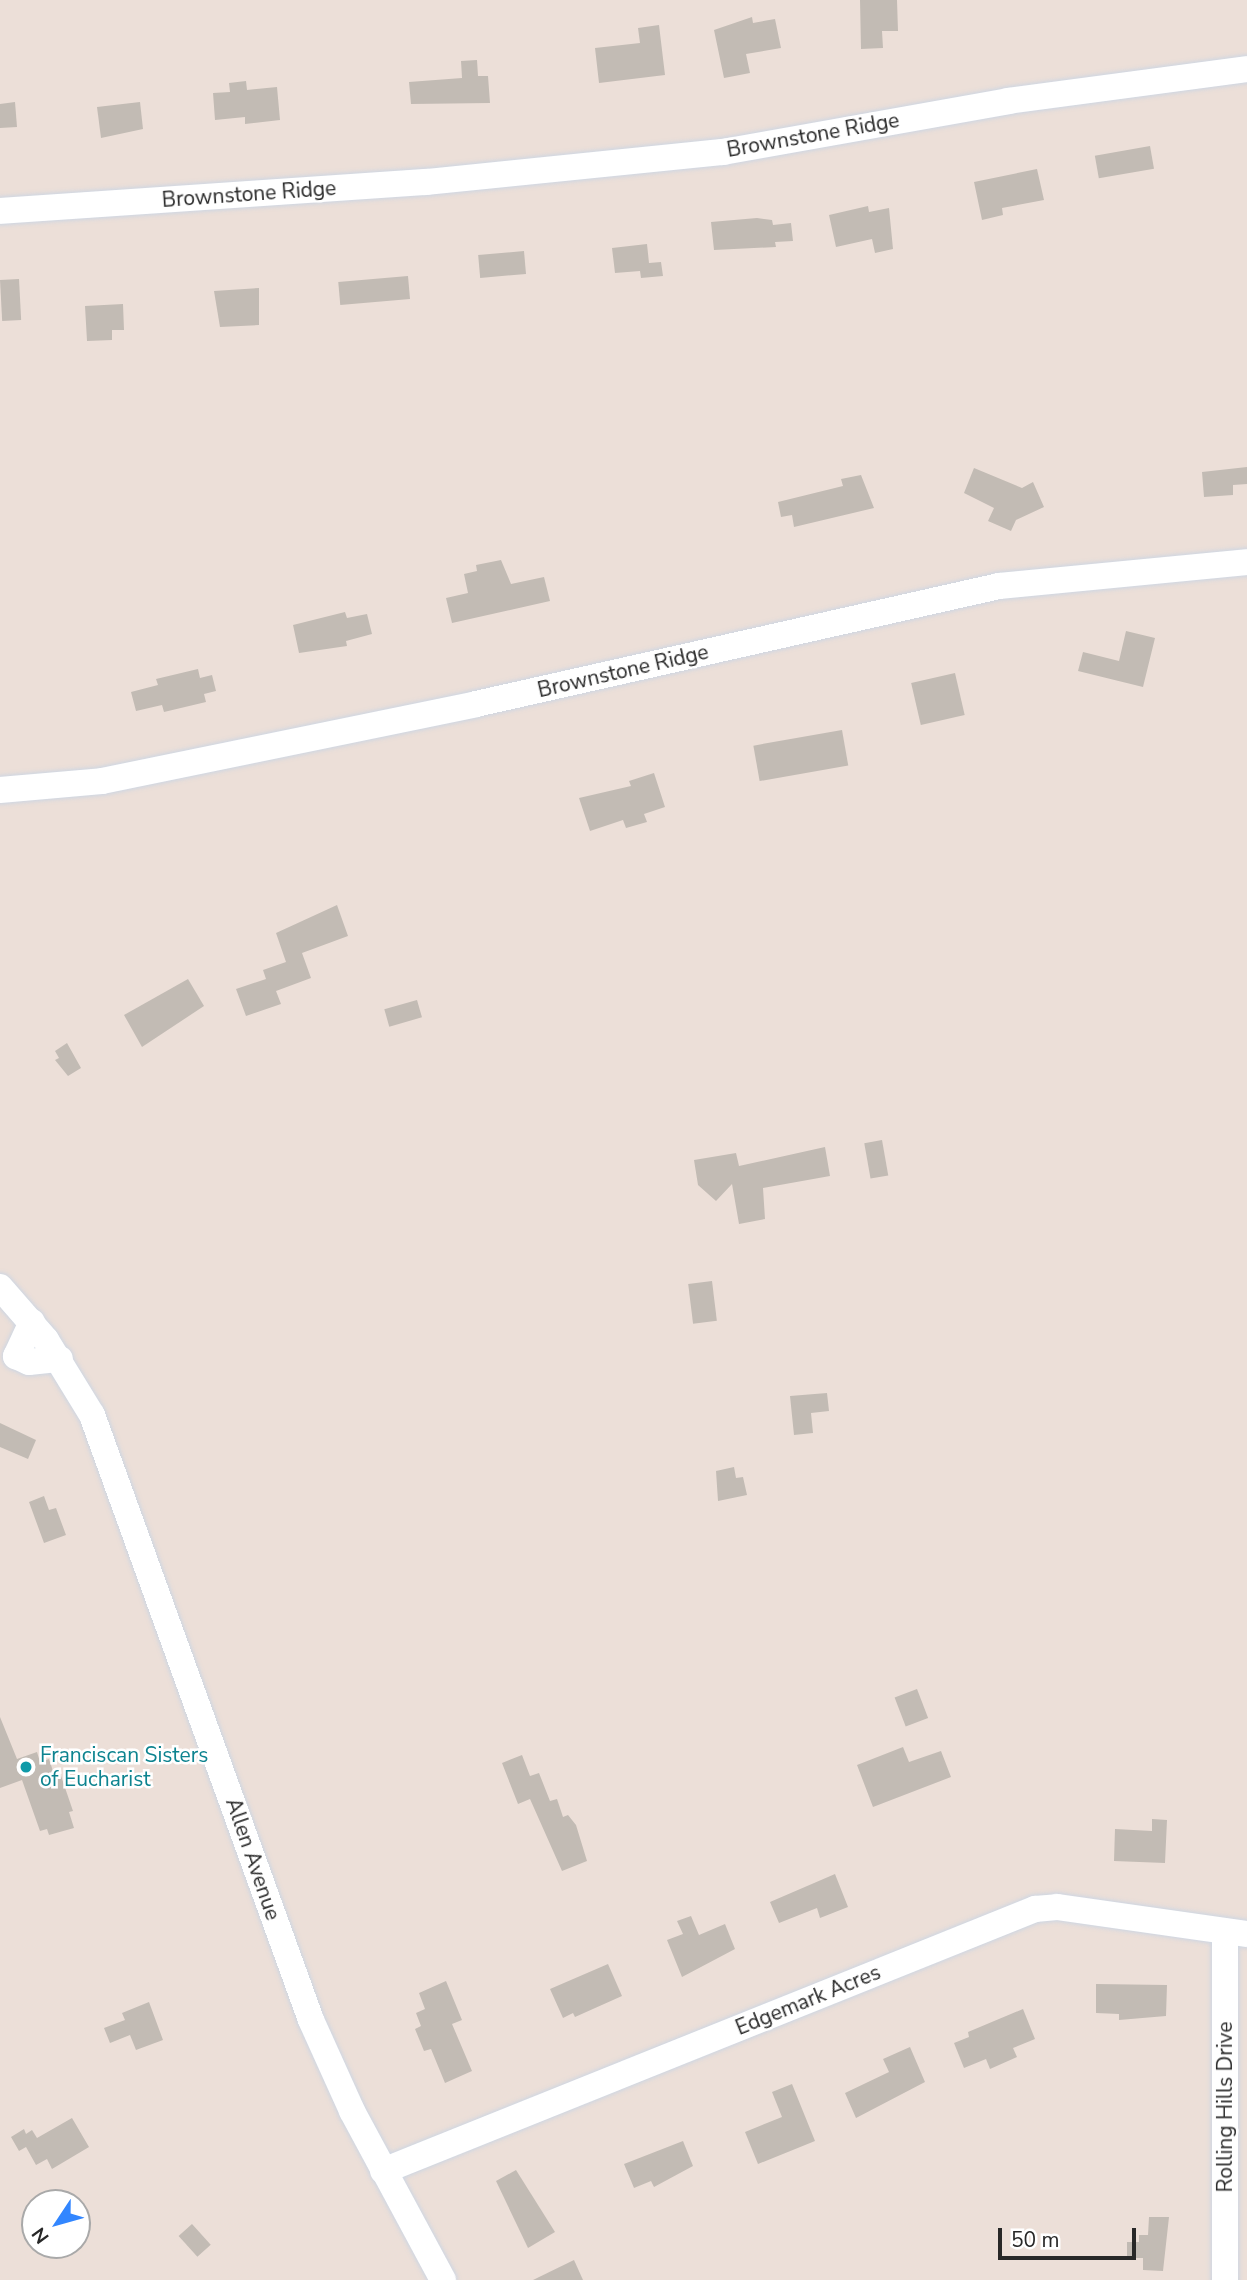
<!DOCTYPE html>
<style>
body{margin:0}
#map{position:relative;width:1247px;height:2280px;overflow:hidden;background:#ecdfd8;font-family:"Nunito Sans",sans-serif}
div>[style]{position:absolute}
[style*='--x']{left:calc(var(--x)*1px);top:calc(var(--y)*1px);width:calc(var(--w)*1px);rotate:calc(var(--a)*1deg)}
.building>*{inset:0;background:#c2bbb4;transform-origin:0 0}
.roads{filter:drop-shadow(0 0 2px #ced6e2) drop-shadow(0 0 2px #ced6e2)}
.minor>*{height:26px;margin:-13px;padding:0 13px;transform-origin:13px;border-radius:13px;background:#fff}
.dots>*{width:19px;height:19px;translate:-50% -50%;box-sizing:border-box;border:4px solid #fff;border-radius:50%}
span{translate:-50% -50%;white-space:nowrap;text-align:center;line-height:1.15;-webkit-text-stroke:5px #fff;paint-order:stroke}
.street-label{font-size:21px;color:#282828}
.culture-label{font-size:21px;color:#0d838f}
.left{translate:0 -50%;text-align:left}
.north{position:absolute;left:21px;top:2189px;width:70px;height:70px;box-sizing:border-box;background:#fff;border:2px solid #a9a9a9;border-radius:50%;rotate:234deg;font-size:19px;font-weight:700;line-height:28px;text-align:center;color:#282828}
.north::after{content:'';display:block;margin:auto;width:24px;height:32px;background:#3286ff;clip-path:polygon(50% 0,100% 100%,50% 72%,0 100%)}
.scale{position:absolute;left:998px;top:2228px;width:138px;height:32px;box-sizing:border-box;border:4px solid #282828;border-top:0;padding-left:9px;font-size:21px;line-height:24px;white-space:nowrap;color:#282828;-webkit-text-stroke:5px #fff;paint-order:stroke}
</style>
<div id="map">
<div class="building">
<div style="clip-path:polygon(860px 0,897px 0,898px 31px,882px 31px,883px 48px,861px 49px)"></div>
<div style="clip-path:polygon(752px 17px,753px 23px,775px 19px,781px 48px,746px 54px,750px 73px,724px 78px,714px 30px)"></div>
<div style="clip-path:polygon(659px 25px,665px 75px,599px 83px,595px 48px,640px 43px,638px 28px)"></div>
<div style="clip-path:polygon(477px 60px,478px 76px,488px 76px,490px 103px,411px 104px,409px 82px,462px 78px,461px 61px)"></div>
<div style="clip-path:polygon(246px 81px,247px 90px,277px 87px,280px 120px,245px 124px,245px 117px,215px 120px,213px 93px,230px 92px,229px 83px)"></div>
<div style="clip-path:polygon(15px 102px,17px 127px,0 128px,0 104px)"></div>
<div style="clip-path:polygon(140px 102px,143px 129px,101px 138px,97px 107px)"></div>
<div style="left:1150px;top:146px;width:23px;height:56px;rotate:80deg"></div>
<div style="clip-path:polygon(1037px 169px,1044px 200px,1002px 208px,1003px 215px,982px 220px,974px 182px)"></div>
<div style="clip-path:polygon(868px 206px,869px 212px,889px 208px,893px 249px,875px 253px,872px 239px,836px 247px,829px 215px)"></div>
<div style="clip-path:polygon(757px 218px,772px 220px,773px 225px,791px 223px,793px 241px,775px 242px,776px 247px,714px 250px,711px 222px)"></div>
<div style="clip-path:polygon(647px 244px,649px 263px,661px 262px,663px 276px,641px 278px,640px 271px,615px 273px,612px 248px)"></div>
<div style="left:524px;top:251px;width:23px;height:46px;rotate:85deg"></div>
<div style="left:408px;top:276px;width:23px;height:70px;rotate:85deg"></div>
<div style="left:19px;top:279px;width:41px;height:19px;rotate:87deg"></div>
<div style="clip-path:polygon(259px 288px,259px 325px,220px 327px,214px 291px)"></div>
<div style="clip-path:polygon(123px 304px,124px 330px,112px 330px,112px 340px,87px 341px,85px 306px)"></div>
<div style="clip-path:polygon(1247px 467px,1247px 484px,1233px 485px,1233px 495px,1204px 497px,1202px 472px)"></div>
<div style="clip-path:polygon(974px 468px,1022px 488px,1033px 482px,1044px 507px,1016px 520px,1011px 531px,988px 521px,994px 508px,964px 493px)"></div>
<div style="clip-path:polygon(861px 475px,874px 508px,794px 527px,792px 515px,781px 517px,778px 502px,843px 486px,841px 479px)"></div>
<div style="clip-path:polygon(501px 560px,511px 584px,544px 577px,550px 601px,452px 623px,446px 598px,468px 593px,464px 574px,477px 571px,476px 565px)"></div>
<div style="clip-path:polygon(345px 612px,347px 618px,367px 614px,372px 634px,346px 641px,347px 646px,299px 653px,293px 625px)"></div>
<div style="clip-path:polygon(1126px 631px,1155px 638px,1143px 687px,1078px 671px,1083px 652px,1119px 661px)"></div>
<div style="clip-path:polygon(198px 669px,200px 678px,212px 675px,216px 691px,204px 694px,206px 702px,164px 712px,162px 705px,136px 711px,131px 692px,158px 685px,156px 679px)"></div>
<div style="left:955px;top:673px;width:43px;height:45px;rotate:77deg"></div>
<div style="left:842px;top:730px;width:36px;height:90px;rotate:80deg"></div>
<div style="clip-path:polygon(654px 773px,665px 807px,644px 814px,647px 822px,626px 828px,623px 820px,590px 831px,579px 798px,631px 786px,629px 781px)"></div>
<div style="clip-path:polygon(337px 905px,348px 936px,302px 953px,311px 978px,276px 991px,281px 1004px,246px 1016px,236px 989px,266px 979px,263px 970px,286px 962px,276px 933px)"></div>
<div style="clip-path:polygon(188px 979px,204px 1006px,142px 1047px,124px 1015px)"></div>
<div style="left:417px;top:1000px;width:18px;height:34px;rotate:74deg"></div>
<div style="clip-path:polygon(67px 1043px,81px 1068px,68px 1076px,55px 1060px,59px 1058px,55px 1051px)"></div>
<div style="left:882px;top:1140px;width:36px;height:18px;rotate:80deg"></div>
<div style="clip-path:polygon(825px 1147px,830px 1176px,763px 1188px,765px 1219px,739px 1224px,732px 1184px,716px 1201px,698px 1185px,694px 1160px,736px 1153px,739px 1166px)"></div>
<div style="left:712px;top:1281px;width:40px;height:24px;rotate:83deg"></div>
<div style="clip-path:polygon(827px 1393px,829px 1411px,811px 1413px,813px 1433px,794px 1435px,790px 1396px)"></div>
<div style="clip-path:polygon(0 1423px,36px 1440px,28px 1459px,0 1447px)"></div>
<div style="clip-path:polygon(734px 1467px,736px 1478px,743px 1477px,747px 1495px,718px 1501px,716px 1471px)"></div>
<div style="clip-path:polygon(44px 1496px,49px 1510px,56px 1508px,66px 1535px,44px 1543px,29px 1502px)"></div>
<div style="left:917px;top:1689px;width:31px;height:24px;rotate:69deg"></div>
<div style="clip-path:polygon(0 1717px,17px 1759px,37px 1752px,40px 1762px,49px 1759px,54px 1774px,60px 1773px,73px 1811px,69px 1812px,74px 1828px,49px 1835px,47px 1829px,40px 1831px,22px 1780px,0 1788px)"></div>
<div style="clip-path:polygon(903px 1747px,909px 1762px,941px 1751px,951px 1777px,873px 1807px,857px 1765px)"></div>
<div style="clip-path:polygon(522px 1755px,530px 1776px,539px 1773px,550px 1801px,557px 1799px,563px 1817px,568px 1815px,576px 1825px,587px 1861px,562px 1871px,530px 1799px,518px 1804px,502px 1763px)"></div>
<div style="clip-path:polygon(1152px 1819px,1167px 1820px,1165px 1863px,1114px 1861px,1115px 1829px,1152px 1831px)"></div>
<div style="clip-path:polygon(835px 1874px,848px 1907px,820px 1918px,817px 1908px,779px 1923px,770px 1902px)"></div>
<div style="clip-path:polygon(691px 1916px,699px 1935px,725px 1924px,735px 1949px,682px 1977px,667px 1940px,683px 1934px,677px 1921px)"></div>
<div style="clip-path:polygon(608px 1964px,622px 1996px,575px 2017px,573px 2013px,563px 2018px,550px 1989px)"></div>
<div style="clip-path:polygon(446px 1981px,462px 2020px,452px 2024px,472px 2071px,445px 2083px,431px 2049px,424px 2051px,415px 2029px,421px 2026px,416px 2013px,425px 2009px,419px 1993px)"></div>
<div style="clip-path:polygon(1096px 1984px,1167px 1985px,1166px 2016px,1119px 2020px,1119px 2014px,1096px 2013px)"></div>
<div style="clip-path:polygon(149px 2002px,163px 2040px,136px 2050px,130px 2035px,110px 2043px,104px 2028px,125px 2020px,122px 2013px)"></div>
<div style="clip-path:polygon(1023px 2009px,1035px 2039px,1013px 2048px,1017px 2057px,990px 2069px,986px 2059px,964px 2068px,954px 2043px,969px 2037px,968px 2032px)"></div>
<div style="clip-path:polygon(910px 2047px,925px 2082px,856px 2118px,845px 2093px,889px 2072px,883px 2059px)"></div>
<div style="clip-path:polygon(792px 2084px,815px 2141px,758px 2164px,745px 2132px,782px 2117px,772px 2092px)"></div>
<div style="clip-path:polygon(72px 2118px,89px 2147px,52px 2169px,47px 2159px,36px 2165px,26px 2147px,19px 2151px,11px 2137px,24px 2129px,26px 2134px,32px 2130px,37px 2138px)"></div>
<div style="clip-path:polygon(683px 2141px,693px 2166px,654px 2187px,651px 2181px,634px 2188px,624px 2164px)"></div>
<div style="clip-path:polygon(516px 2170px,555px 2232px,528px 2248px,496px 2181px)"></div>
<div style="clip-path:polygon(1149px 2217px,1169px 2217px,1163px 2271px,1143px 2270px,1143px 2258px,1127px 2258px,1127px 2242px,1139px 2242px,1139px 2235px,1148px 2235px)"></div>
<div style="left:192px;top:2224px;width:28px;height:18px;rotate:48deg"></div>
<div style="clip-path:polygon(574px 2260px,583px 2280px,533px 2280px)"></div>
</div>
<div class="roads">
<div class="minor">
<div style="--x:0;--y:211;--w:427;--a:-3.9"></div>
<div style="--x:426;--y:182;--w:299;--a:-5.8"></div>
<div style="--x:723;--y:152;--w:290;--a:-10.1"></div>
<div style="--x:1008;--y:101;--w:241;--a:-7.6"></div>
<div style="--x:0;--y:790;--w:102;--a:-5"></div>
<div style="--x:102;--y:781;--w:382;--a:-11.6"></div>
<div style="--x:476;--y:704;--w:536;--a:-12.71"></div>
<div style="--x:999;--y:586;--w:249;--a:-5.5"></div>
<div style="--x:0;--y:1287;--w:70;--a:49"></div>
<div style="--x:46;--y:1340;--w:88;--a:58.5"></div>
<div style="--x:92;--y:1415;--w:643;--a:70.1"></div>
<div style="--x:311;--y:2020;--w:100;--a:65.7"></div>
<div style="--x:352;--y:2111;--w:192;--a:61.7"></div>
<div style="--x:32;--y:1322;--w:38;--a:115"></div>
<div style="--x:16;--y:1356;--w:14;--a:25"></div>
<div style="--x:29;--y:1362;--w:31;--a:-6"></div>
<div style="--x:383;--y:2171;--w:703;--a:-21.89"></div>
<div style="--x:1035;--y:1909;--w:22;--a:-5"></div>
<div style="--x:1057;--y:1907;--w:192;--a:8.1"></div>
<div style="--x:1225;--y:2280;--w:346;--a:-90"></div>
</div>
</div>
<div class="dots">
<div style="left:26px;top:1767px;background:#0f9aa8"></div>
</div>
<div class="street-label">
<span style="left:813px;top:135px;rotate:-10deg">Brownstone Ridge</span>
<span style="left:249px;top:194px;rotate:-4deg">Brownstone Ridge</span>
<span style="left:623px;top:671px;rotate:-13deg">Brownstone Ridge</span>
<span style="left:253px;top:1859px;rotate:71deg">Allen Avenue</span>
<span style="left:808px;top:2000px;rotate:-22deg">Edgemark Acres</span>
<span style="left:1225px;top:2107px;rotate:-90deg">Rolling Hills Drive</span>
</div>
<div class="culture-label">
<span class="left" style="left:40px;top:1767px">Franciscan Sisters<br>of Eucharist</span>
</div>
<div class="north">N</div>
<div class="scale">50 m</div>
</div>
